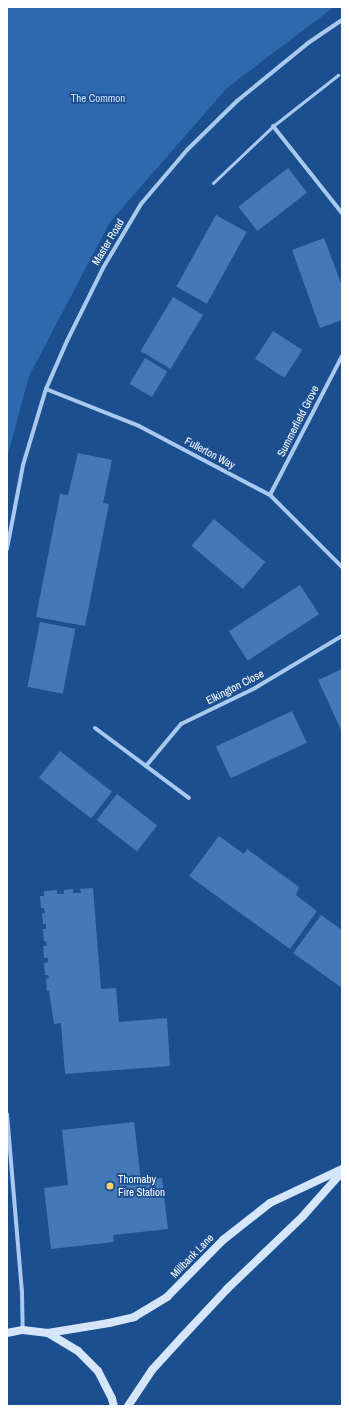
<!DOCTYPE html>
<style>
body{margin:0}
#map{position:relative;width:349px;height:1413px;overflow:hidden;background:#1b4f8f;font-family:"Archivo Narrow",sans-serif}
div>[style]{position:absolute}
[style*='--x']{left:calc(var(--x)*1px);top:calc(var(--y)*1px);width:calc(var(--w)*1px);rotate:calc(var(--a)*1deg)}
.green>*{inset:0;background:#2e69ad}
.building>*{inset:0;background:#4478b7;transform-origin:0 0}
.lane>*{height:3px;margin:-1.5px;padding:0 1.5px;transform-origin:1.5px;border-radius:1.5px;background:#a9c9ee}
.street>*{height:4px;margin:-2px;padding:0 2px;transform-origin:2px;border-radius:2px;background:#a9c9ee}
.secondary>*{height:8px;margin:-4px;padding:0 4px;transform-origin:4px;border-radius:4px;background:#d6e6fa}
.dots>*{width:11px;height:11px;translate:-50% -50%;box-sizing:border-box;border:2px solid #1b4f8f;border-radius:50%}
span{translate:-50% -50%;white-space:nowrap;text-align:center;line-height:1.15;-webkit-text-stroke:3.5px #1b4f8f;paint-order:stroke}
.park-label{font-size:11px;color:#cfe3fa}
.street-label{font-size:11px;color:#fff}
.poi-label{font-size:11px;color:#fff}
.left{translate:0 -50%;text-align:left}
.frame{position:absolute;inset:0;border:8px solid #fff;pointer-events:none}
</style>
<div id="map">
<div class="green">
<div style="clip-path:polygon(7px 7px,334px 7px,227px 88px,110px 222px,29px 376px,7px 458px)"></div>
</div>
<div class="building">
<div style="left:288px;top:168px;width:31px;height:63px;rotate:52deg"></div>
<div style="left:216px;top:215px;width:35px;height:82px;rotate:29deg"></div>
<div style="clip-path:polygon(324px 238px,342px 286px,342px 320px,320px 328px,292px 250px)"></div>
<div style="left:173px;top:297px;width:35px;height:63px;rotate:31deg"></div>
<div style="left:273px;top:331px;width:35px;height:33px;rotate:33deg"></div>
<div style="left:145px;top:358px;width:26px;height:30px;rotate:31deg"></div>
<div style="clip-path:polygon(78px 453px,112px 460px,103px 503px,109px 504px,85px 626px,36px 617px,60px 494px,68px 495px)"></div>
<div style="left:214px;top:519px;width:67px;height:35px;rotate:40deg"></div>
<div style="left:300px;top:585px;width:35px;height:85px;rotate:57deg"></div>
<div style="left:40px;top:622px;width:36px;height:66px;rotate:11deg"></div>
<div style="clip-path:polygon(342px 669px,342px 732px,318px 680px)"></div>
<div style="left:292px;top:711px;width:35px;height:84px;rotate:65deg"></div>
<div style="left:60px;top:751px;width:66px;height:34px;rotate:38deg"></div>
<div style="left:117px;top:794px;width:51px;height:33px;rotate:38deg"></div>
<div style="clip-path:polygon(219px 836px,244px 854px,247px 849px,299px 887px,296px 895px,317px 911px,290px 949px,189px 876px)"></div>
<div style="clip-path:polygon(93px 888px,101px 989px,116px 988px,119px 1022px,167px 1018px,170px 1066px,65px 1074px,61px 1023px,54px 1024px,49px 991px,47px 991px,46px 979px,49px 978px,48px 975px,45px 975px,44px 963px,48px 962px,48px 958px,44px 958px,43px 946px,47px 946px,46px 941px,44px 941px,43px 929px,46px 929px,46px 924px,43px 924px,42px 914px,45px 913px,44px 908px,41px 908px,40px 896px,44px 896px,44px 891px,57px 890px,57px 894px,64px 894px,64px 890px,73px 889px,73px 893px,81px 893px,80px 889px)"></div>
<div style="clip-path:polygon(321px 915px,342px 930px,342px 988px,293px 953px)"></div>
<div style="clip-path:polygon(134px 1122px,141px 1181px,162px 1178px,168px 1229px,113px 1235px,114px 1242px,51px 1249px,44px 1188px,68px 1185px,62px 1130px)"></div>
</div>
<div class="lane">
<div style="--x:213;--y:183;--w:83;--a:-43.5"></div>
<div style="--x:273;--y:126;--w:83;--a:-38.1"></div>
</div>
<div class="street">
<div style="--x:273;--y:126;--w:111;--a:51.6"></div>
<div style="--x:46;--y:389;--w:100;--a:21.7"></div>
<div style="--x:139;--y:426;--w:148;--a:27.8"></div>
<div style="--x:270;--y:495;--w:102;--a:45"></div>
<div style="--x:270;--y:495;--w:157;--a:-62.6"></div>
<div style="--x:7;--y:549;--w:86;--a:-79.2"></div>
<div style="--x:23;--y:465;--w:79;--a:-73.2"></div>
<div style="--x:46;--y:389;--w:52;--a:-66.4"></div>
<div style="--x:67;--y:341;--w:81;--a:-63.7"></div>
<div style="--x:103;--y:268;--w:74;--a:-59.3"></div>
<div style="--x:141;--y:204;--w:71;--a:-49.6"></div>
<div style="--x:187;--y:150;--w:70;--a:-44.4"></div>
<div style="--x:237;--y:101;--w:92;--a:-39.2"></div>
<div style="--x:308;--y:43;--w:41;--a:-34.1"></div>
<div style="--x:95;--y:728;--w:117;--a:36.7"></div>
<div style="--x:146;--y:766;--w:55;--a:-50.2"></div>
<div style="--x:181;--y:724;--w:82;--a:-25.9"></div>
<div style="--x:255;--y:688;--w:101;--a:-30.9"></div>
<div style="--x:7;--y:1114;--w:178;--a:85.2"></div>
<div style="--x:22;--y:1291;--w:39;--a:89"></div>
</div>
<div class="secondary">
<div style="--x:7;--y:1333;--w:16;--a:-11"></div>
<div style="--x:23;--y:1330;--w:25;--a:7"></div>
<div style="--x:48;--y:1333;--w:35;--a:31"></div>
<div style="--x:78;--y:1351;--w:28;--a:45"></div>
<div style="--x:98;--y:1371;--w:31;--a:63"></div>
<div style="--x:112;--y:1399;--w:7;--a:74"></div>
<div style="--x:48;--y:1333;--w:62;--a:-9.3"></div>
<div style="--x:109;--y:1323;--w:26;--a:-13"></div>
<div style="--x:134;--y:1317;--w:39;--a:-31"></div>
<div style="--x:167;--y:1297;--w:80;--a:-45.5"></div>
<div style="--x:223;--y:1240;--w:60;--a:-38.2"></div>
<div style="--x:270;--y:1203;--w:80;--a:-25.3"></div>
<div style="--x:128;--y:1406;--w:43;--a:-56.3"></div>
<div style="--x:152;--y:1370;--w:47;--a:-47.6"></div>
<div style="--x:184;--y:1335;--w:63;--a:-46.9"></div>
<div style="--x:227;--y:1289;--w:105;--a:-43.8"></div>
<div style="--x:303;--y:1216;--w:59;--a:-48.4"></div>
</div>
<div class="dots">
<div style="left:110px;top:1186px;background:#ffd166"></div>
</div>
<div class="park-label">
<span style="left:98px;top:98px">The Common</span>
</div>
<div class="street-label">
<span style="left:108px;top:242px;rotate:-59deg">Master Road</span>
<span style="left:298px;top:421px;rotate:-63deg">Summerfield Grove</span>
<span style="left:210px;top:453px;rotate:28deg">Fullerton Way</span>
<span style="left:235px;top:687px;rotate:-27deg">Elkington Close</span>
<span style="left:192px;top:1256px;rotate:-46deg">Millbank Lane</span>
</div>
<div class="poi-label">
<span class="left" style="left:118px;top:1186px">Thornaby<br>Fire Station</span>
</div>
<div class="frame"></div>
</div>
